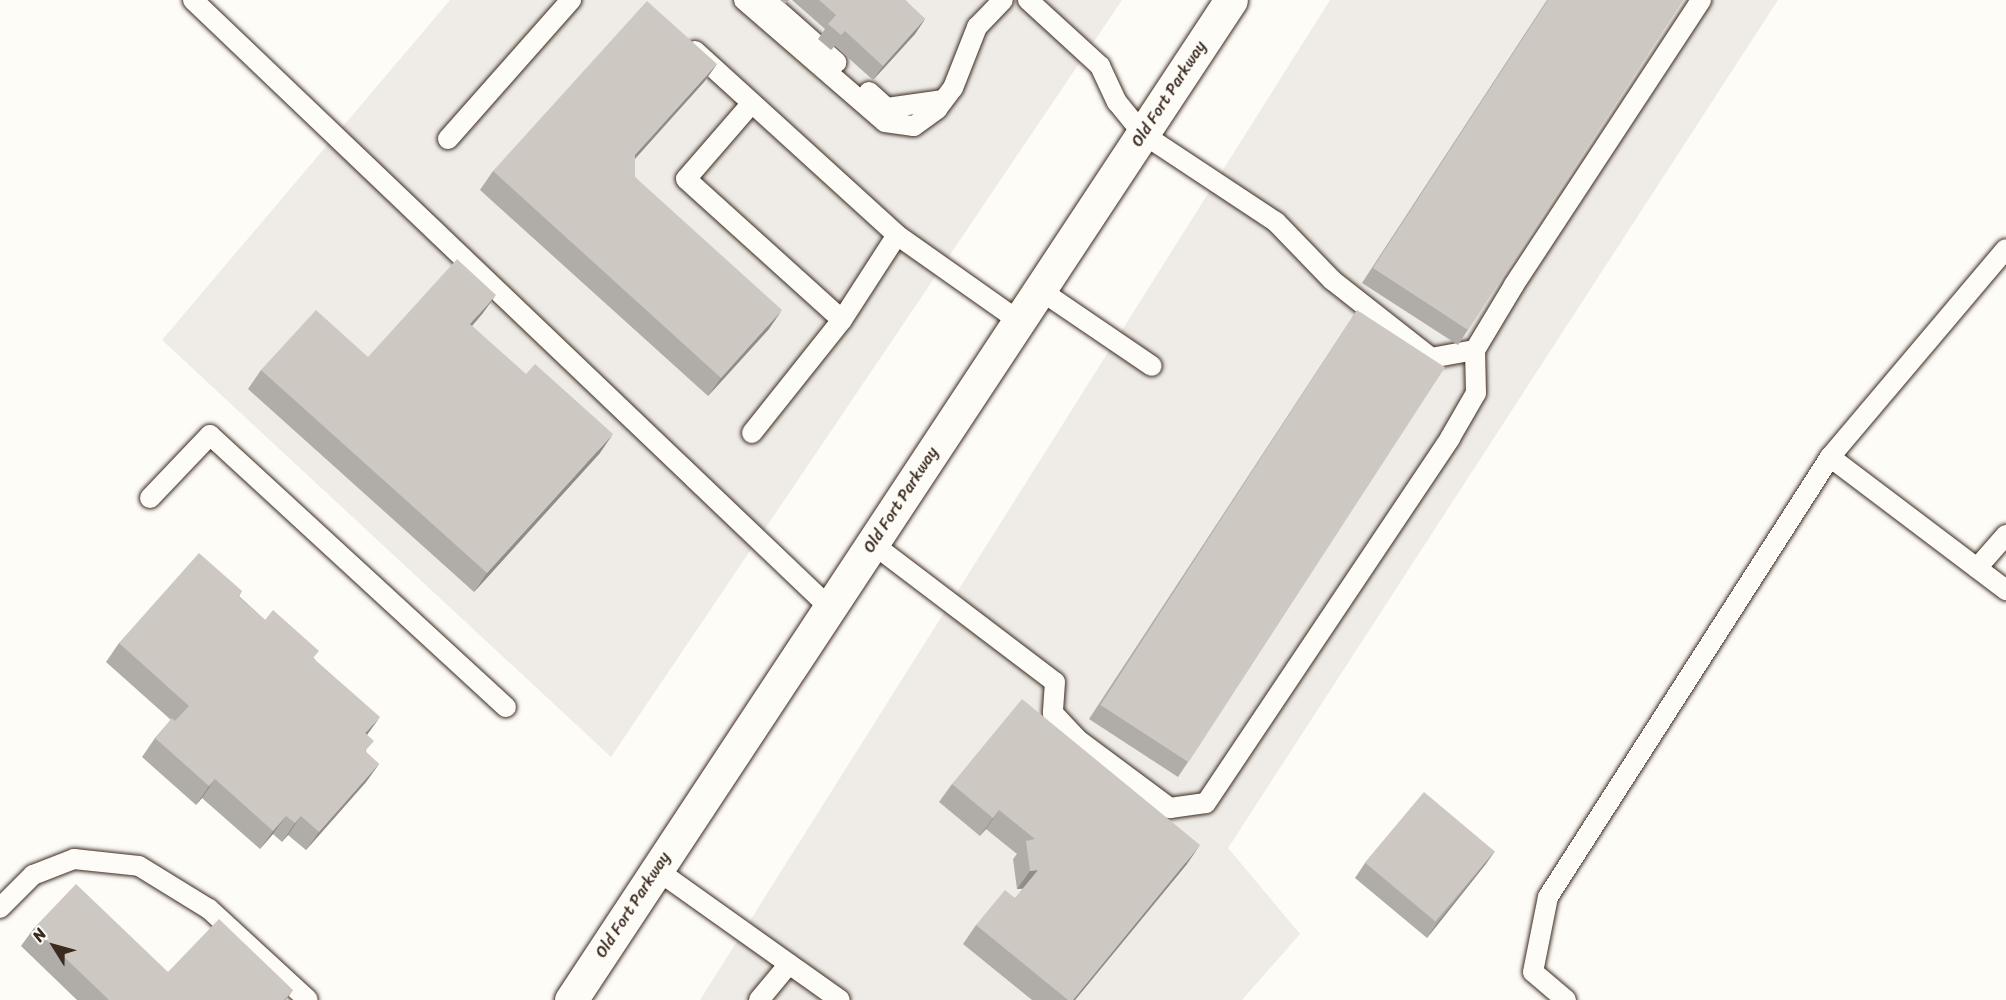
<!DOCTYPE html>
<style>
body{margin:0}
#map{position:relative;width:2006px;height:1000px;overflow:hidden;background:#fdfcf7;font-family:Sriracha,sans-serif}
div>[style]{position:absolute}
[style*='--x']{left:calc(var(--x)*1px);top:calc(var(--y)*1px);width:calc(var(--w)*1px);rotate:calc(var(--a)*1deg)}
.built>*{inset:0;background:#efece7}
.roads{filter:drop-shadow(0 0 2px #3b2a1e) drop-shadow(0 0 2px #3b2a1e)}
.service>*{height:20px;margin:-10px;padding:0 10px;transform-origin:10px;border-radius:10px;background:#fdfcf7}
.primary>*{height:33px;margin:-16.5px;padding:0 16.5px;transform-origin:16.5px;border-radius:16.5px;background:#fdfcf7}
.wall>*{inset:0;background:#b0aca7}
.shaded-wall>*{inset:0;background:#908c88}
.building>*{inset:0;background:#cdc8c2;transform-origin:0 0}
span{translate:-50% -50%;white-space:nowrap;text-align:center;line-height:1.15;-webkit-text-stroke:6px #fdfcf7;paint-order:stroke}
.street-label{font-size:16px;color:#3b2a1e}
.north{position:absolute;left:24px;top:916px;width:60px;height:60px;-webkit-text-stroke:4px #fdfcf7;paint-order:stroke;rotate:307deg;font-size:16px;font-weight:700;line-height:24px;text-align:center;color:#3b2a1e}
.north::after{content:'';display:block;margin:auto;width:21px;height:27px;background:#3b2a1e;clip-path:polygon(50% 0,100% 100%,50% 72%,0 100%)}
</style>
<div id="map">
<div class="built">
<div style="clip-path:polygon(450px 0,1122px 0,611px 757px,162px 340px)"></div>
<div style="clip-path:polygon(1330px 0,1778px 0,1228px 848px,1300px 934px,1242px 1000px,700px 1000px)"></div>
</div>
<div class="roads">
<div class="service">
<div style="--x:193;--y:0;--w:881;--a:43.67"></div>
<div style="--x:744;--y:0;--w:186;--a:40.9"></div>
<div style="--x:885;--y:122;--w:29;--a:8"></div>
<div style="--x:914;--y:126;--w:29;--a:-36"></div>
<div style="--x:937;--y:109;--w:26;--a:-53"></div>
<div style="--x:953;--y:88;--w:66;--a:-68.5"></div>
<div style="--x:977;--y:27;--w:37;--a:-46"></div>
<div style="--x:766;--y:0;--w:94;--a:41.5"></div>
<div style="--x:1028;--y:0;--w:98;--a:42.5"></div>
<div style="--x:1100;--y:66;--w:40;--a:65"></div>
<div style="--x:1117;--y:102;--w:41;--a:50.9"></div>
<div style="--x:1143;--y:134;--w:159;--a:33.5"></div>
<div style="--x:1276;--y:222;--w:81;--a:46"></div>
<div style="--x:1332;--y:280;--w:126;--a:38.2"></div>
<div style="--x:1431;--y:358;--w:45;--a:-10.3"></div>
<div style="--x:695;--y:51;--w:273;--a:42.3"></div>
<div style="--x:897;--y:235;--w:149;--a:35.2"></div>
<div style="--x:869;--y:92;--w:24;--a:42"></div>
<div style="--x:887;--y:108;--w:57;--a:-8.1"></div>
<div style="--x:751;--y:104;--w:99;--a:130.9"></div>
<div style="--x:686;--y:179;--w:210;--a:42.1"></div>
<div style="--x:448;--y:139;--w:186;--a:-48.5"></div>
<div style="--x:1040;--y:290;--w:135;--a:34.2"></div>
<div style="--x:752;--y:433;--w:144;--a:-51.5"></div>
<div style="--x:842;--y:320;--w:101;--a:-57.1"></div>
<div style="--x:1830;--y:457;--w:221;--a:37.1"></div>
<div style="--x:150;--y:498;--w:87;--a:-46.4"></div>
<div style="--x:210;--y:435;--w:402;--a:42.6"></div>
<div style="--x:873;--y:544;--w:228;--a:37.2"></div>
<div style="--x:1055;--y:682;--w:31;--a:94"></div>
<div style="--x:1053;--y:713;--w:35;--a:47"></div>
<div style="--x:1077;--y:739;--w:116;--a:36.6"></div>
<div style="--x:1170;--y:808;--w:36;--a:-8"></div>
<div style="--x:1206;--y:803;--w:439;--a:-56.2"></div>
<div style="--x:1450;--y:438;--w:52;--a:-60"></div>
<div style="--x:1476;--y:393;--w:43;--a:-91.3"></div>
<div style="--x:1475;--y:350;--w:76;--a:-59"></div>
<div style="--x:1514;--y:285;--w:341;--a:-56.7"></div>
<div style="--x:1977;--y:568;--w:44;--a:-48.7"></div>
<div style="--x:657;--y:870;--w:224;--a:35.4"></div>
<div style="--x:0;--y:908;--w:47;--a:-45"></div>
<div style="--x:33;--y:875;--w:44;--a:-21.3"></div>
<div style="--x:74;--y:859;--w:65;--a:6.1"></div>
<div style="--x:139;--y:866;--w:82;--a:31.6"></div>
<div style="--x:209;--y:909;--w:134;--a:42.6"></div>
<div style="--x:759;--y:1000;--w:47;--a:-50.2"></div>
<div style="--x:1566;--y:1000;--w:43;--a:-139.7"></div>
<div style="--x:1533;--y:972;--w:76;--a:-78.7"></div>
<div style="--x:1548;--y:897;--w:523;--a:-57.34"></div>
<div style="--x:1830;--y:457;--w:272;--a:-49.8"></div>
</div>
<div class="primary">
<div style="--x:571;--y:1000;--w:1198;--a:-56.58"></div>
</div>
</div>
<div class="wall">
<div style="clip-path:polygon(780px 0,789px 0,785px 4px)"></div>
<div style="clip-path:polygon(792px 0,905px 0,925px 19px,915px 34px,873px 80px,835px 46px,831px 50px,818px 39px,825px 29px)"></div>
<div style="clip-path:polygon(1547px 0,1683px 0,1458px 345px,1362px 283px)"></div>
<div style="clip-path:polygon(717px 64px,704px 82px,635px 159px,635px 177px,769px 329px,708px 396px,480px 190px,493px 171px)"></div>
<div style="clip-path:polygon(1357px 310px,1188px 762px,1178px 777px,1089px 719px)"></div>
<div style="clip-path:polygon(483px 313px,472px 326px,600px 453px,474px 592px,248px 389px,261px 370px,368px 357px)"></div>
<div style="clip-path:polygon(242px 591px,239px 596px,265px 620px,314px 658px,367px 735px,366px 752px,379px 764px,366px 782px,306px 850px,288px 835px,282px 842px,273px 834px,260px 849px,202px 798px,196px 805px,142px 757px,155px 738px,171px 720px,106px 662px,119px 643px)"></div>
<div style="clip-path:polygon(952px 784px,1187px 864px,1075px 1000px,1032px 1000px,963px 944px,976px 925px,1015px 898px,1023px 889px,1017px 889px,1013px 859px,1017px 854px,986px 829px,980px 836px,939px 802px)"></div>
<div style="clip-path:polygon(1495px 851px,1485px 865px,1427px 938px,1355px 878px,1365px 863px)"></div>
<div style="clip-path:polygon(34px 928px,168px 972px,293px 990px,286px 1000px,77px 1000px,21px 946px)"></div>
</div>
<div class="shaded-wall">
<div style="clip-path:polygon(925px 19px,915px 34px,873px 80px,883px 66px)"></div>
<div style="clip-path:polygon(717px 64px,704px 82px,622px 173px,635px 155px)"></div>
<div style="clip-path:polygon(496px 295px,483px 313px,457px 343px,470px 324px)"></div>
<div style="clip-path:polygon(782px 310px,769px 329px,708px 396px,721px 378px)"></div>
<div style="clip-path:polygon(613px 434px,600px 453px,474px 592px,487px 573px)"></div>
<div style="clip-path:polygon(380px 717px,367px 735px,365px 733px)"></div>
<div style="clip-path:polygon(379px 764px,366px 782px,306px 850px,319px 832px)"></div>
<div style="clip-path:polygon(215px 779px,202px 798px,196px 805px,209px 786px)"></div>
<div style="clip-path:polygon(999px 810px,986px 829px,980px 836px,993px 818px)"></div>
<div style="clip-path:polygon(286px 816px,273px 834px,260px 849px,273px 831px)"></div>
<div style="clip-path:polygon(301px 816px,288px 835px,282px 842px,295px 823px)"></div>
<div style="clip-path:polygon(1200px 845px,1187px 864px,1075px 1000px,1073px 1000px)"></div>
<div style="clip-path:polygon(1495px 851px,1485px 865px,1427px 938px,1437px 923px)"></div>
<div style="clip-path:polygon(1038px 870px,1025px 888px,1017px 889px,1030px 871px)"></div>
</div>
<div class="building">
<div style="clip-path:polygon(819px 0,905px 0,925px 19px,883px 66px,845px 31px,841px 35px,828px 24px,836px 15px)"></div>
<div style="clip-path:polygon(1548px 0,1683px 0,1468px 330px,1373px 268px)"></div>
<div style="clip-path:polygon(647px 1px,717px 64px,635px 155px,635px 177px,782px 310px,721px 378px,493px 171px)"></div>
<div style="clip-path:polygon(457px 259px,496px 295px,470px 324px,526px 374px,535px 364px,613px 434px,487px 573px,261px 370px,316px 310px,368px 357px)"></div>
<div style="left:1357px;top:310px;width:105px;height:471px;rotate:33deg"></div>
<div style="clip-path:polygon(199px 553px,242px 591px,238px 596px,265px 620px,273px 610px,319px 651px,313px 658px,380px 717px,365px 733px,374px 741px,365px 751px,379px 764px,319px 832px,301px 816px,295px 823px,286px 816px,273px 831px,215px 779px,209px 786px,155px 738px,172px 718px,175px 721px,189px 706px,119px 643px)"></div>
<div style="clip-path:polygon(1022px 699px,1200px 845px,1073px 1000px,1068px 1000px,976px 925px,1005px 890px,1015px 898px,1038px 870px,1030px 871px,1026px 841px,1035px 839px,999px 810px,993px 818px,952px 784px)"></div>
<div style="left:1424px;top:792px;width:92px;height:92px;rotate:40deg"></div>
<div style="clip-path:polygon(76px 884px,168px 972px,219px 919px,293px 990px,284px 1000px,109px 1000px,34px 928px)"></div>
</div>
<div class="street-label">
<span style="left:1169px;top:94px;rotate:-57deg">Old Fort Parkway</span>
<span style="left:901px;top:500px;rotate:-57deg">Old Fort Parkway</span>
<span style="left:633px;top:905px;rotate:-57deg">Old Fort Parkway</span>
</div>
<div class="north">N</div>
</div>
